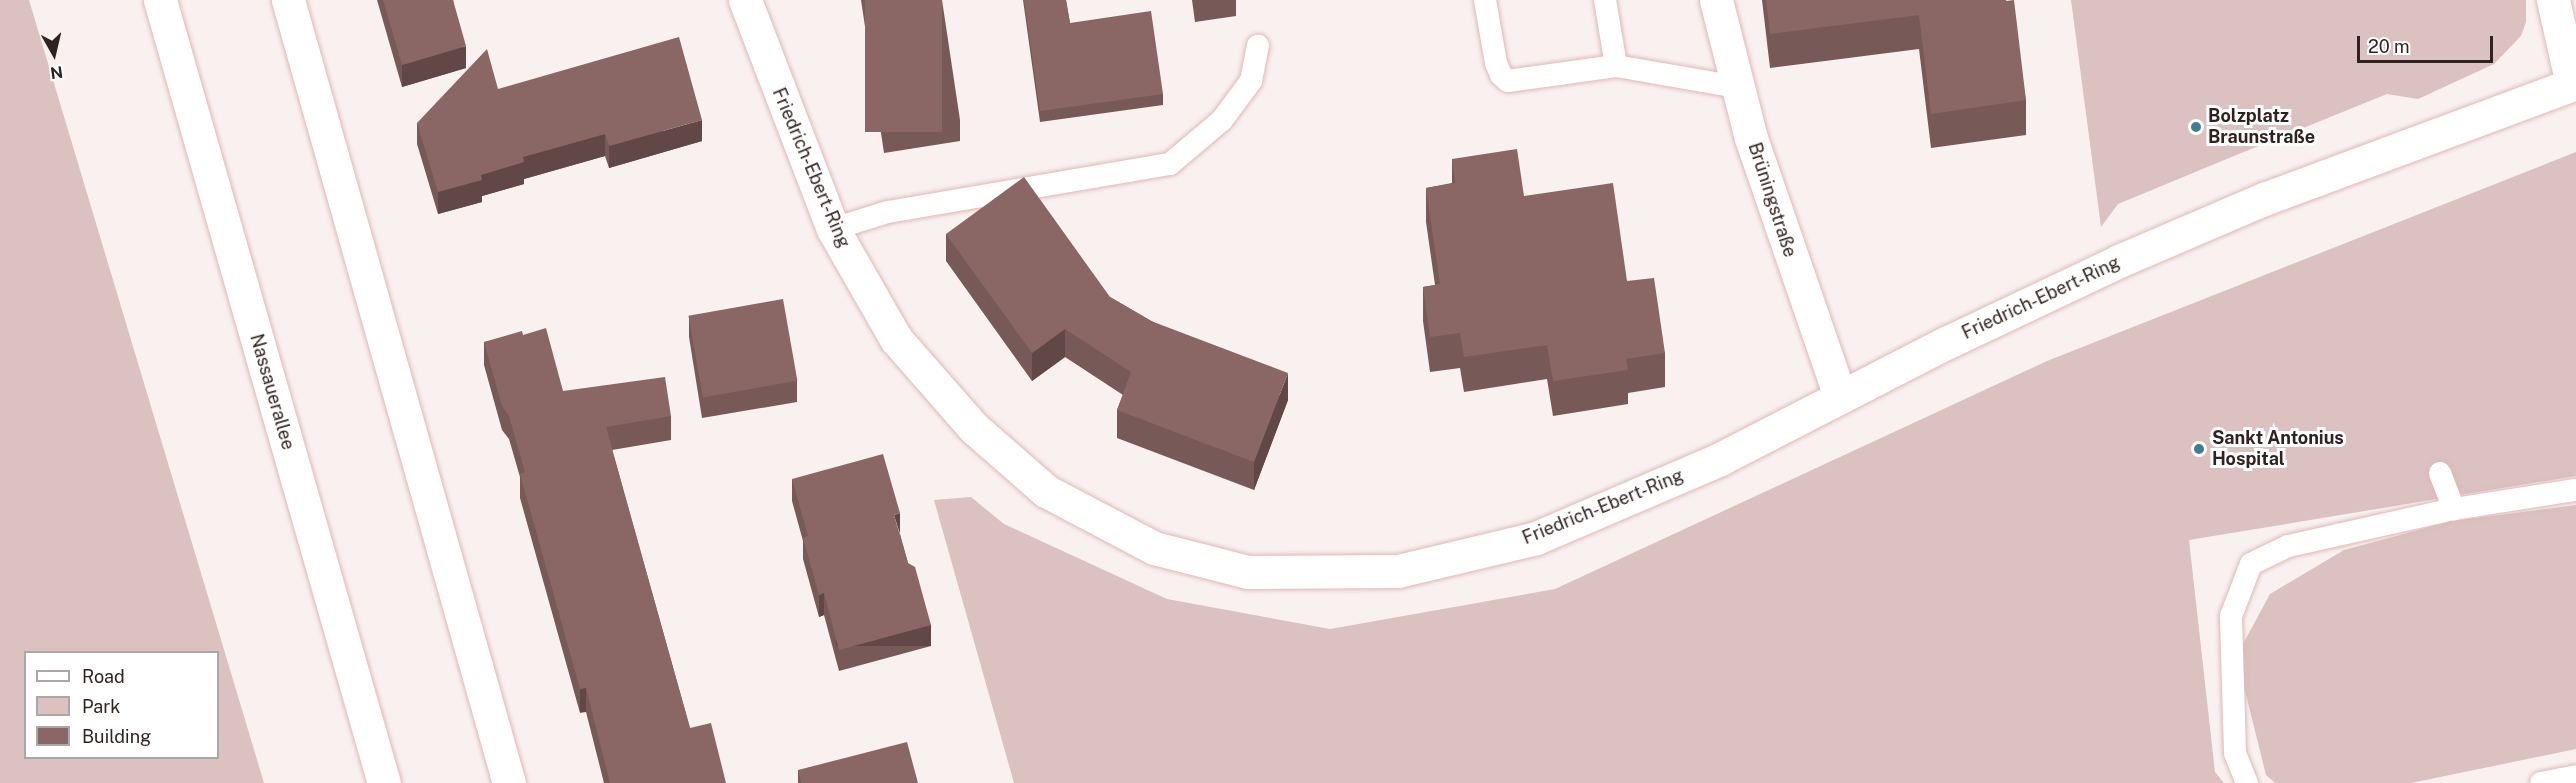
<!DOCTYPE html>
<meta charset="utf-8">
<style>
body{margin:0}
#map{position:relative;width:2576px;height:783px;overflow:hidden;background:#f9f1f0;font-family:"Public Sans",sans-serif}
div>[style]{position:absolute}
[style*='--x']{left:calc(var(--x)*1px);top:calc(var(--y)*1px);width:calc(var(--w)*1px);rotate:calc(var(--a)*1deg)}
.green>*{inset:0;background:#dbc1bf}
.roads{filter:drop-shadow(0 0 2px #dfb8b5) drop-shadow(0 0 2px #dfb8b5)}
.lane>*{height:22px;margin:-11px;padding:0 11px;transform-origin:11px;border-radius:11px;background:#fff}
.street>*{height:33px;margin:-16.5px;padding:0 16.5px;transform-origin:16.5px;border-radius:16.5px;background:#fff}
.primary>*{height:33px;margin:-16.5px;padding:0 16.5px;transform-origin:16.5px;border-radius:16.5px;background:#fff}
.wall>*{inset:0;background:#775957}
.shaded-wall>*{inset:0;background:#614847;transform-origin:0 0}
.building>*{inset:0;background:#8a6765;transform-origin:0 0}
.dots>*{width:16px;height:16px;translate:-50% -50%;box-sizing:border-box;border:3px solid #fff;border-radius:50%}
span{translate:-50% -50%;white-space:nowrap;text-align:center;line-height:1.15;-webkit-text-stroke:6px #fff;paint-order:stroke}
.poi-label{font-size:18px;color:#302221;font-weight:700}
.left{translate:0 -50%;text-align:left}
.street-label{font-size:18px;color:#302221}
.legend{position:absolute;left:24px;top:651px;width:195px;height:108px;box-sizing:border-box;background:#fff;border:2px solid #aca7a6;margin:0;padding:8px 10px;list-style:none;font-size:18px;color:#302221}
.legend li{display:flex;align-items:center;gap:12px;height:30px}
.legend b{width:30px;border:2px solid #aca7a6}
.north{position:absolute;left:24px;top:24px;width:60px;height:60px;-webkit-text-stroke:4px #fff;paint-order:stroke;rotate:172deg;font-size:16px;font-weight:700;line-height:24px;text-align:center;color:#302221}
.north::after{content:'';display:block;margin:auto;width:21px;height:27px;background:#302221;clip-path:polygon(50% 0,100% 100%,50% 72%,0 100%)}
.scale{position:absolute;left:2357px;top:36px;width:136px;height:27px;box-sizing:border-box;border:3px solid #302221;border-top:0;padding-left:8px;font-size:18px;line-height:21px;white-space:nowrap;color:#302221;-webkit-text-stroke:4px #fff;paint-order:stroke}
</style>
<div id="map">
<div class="green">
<div style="clip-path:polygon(evenodd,0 0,29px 0,264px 783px,0 783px,0 0,26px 652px,218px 652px,218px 758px,26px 758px,26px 652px)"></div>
<div style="clip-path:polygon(2071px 0,2526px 0,2526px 22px,2521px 36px,2494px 64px,2418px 99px,2387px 94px,2234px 156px,2118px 204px,2101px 227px)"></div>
<div style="clip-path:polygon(2576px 152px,2576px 476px,2189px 540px,2215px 772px,2224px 783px,1014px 783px,934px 500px,971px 497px,1004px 524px,1167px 599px,1330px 629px,1555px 589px,2047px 361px)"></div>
<div style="clip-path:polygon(2576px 505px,2576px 749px,2411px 783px,2275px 783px,2266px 775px,2244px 687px,2243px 644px,2270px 594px,2344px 550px,2452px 521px)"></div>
</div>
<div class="roads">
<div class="lane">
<div style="--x:1485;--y:0;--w:64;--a:80.1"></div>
<div style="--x:1496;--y:63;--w:13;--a:67"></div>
<div style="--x:1501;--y:75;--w:9;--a:41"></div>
<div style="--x:1508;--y:81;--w:109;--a:-7.9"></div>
<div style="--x:1616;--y:66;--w:124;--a:9.8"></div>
<div style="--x:1605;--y:0;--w:67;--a:80.5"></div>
<div style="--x:833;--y:229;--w:58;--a:-17.2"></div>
<div style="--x:888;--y:212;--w:286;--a:-9.7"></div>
<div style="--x:1170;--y:164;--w:68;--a:-40.2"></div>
<div style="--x:1222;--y:120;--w:49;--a:-53.4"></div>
<div style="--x:1251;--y:81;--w:36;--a:-79"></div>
<div style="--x:2440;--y:473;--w:39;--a:69"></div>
<div style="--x:2454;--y:509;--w:123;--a:-8.9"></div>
<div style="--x:2247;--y:783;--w:32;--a:-112"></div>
<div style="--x:2235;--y:753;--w:137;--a:-91.7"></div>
<div style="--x:2231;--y:616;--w:56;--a:-69"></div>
<div style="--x:2251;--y:564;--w:41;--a:-25.9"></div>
<div style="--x:2288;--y:546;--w:170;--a:-12.6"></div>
<div style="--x:2541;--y:783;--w:36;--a:-11"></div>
</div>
<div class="street">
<div style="--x:288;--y:0;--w:814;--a:74.24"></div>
<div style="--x:745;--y:0;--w:245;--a:69"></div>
<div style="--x:833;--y:229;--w:127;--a:60.2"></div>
<div style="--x:896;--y:339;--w:118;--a:48.8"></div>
<div style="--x:974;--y:428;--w:96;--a:41.2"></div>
<div style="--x:1046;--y:491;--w:122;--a:27.8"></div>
<div style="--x:1154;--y:548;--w:97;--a:14.3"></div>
<div style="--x:1248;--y:572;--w:150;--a:-0.4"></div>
<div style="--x:1398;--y:571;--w:142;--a:-13.4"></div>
<div style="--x:1536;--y:538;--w:200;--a:-23.2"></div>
<div style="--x:1720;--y:459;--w:256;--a:-27.2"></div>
<div style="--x:1948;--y:342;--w:189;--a:-25.3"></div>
<div style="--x:2119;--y:261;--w:158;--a:-23.2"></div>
<div style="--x:2264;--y:199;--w:333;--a:-20.4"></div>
<div style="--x:1716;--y:0;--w:142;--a:75.8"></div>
<div style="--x:1751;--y:138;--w:274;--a:71"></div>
<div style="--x:2553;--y:0;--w:86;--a:77.3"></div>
</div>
<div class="primary">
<div style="--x:160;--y:0;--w:814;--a:74.04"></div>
</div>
</div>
<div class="wall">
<div style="clip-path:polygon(377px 0,453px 0,466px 68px,402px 87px)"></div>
<div style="clip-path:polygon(861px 0,942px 0,960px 120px,960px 141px,884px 153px)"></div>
<div style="clip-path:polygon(1023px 0,1066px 0,1070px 23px,1163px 94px,1163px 105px,1040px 122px)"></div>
<div style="clip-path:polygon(1192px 0,1237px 0,1236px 0,1236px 16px,1195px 22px)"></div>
<div style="clip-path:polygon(1762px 0,2006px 0,2026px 100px,2026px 135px,1931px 148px,1919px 49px,1770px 68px)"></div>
<div style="clip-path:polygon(498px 89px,702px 141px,609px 168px,605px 156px,524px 179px,524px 184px,482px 196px,482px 202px,438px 214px,417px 144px,417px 123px)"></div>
<div style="clip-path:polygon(1452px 159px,1524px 196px,1627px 281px,1665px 353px,1665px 387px,1628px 393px,1628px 404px,1553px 416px,1547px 379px,1464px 392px,1460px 368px,1430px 372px,1423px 321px,1423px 287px,1435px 285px,1426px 222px,1426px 188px,1452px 183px)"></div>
<div style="clip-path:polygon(946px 234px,1110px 297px,1288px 400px,1254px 490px,1117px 438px,1117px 410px,1123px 395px,1065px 357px,1032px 381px,946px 261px)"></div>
<div style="clip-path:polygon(689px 316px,797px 381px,797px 402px,702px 418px,689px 337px)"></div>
<div style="clip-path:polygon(523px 335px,563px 391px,671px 416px,671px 440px,612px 450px,690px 728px,726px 783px,604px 783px,586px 712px,580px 713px,520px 498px,520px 477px,509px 439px,502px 430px,484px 365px,484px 342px)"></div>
<div style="clip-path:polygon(792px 479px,900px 534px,931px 646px,839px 671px,824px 615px,819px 617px,803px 559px,803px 541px,792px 501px)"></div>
<div style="clip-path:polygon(798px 770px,918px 783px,798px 783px)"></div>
</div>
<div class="shaded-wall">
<div style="clip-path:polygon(466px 46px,466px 68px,402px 87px,402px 65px)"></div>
<div style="clip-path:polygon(702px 120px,702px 141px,609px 168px,609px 146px)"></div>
<div style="clip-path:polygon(605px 134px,605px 156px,524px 179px,524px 184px,482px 196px,482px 202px,438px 214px,438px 192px,523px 157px)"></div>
<div style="clip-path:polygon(1065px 329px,1065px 357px,1032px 381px,1032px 353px)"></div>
<div style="clip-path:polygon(1288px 373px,1288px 400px,1254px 490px,1254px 462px)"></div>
<div style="clip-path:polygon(900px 513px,900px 534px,894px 515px)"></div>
<div style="clip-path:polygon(824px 593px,824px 615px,819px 617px,819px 595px)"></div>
<div style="left:931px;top:625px;width:21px;height:95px;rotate:90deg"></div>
<div style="left:586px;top:688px;width:24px;height:6px;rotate:90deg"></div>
</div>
<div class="building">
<div style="clip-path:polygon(383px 0,453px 0,466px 46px,402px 65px)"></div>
<div style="left:865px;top:0;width:77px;height:132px"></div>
<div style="clip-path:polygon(1024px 0,1066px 0,1070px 23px,1151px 11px,1163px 94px,1040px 111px)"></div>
<div style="clip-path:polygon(1766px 0,2006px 0,2006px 1px,2014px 0,2026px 100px,1931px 114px,1919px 15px,1770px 34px)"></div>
<div style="clip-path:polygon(679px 37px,702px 120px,609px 146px,605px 134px,523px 157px,524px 162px,481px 175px,482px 180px,438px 192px,417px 123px,487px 49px,498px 89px)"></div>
<div style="clip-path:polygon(1517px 149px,1524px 196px,1613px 183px,1627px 281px,1654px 278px,1665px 353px,1626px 359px,1628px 370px,1553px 381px,1547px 345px,1464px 357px,1460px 333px,1430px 337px,1423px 287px,1440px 284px,1426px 188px,1455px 183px,1452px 159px)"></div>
<div style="clip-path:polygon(1024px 177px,1110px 297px,1151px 321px,1288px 373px,1254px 462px,1117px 410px,1131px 372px,1065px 329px,1032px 353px,946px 234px)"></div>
<div style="left:783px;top:299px;width:83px;height:96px;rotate:80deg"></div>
<div style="clip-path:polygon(546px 328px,563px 391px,665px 377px,671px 416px,606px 427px,690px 728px,711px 723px,726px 783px,610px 783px,586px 688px,580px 689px,520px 474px,525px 472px,509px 416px,502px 406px,484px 342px,522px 331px,523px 335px)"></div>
<div style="clip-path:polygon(883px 454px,900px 513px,894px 515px,908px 563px,915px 567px,931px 625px,839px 650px,824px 593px,819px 595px,803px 538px,808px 536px,792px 479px)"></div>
<div style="clip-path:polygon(907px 742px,918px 783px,801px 783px,798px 770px)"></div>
</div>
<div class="dots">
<div style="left:2196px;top:127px;background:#3e7f92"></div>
<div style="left:2199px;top:449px;background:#3e7f92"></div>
</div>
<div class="poi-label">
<span class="left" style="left:2208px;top:127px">Bolzplatz<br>Braunstraße</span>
<span class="left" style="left:2212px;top:449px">Sankt Antonius<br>Hospital</span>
</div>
<div class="street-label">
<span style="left:811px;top:168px;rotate:67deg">Friedrich-Ebert-Ring</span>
<span style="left:1772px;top:200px;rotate:72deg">Brüningstraße</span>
<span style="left:2041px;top:298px;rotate:-25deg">Friedrich-Ebert-Ring</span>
<span style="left:272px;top:392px;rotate:74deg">Nassauerallee</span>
<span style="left:1603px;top:507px;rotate:-22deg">Friedrich-Ebert-Ring</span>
</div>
<ul class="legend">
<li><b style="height:8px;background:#fff"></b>Road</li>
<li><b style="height:16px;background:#dbc1bf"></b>Park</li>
<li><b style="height:16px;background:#8a6765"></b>Building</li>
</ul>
<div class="north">N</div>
<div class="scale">20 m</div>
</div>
